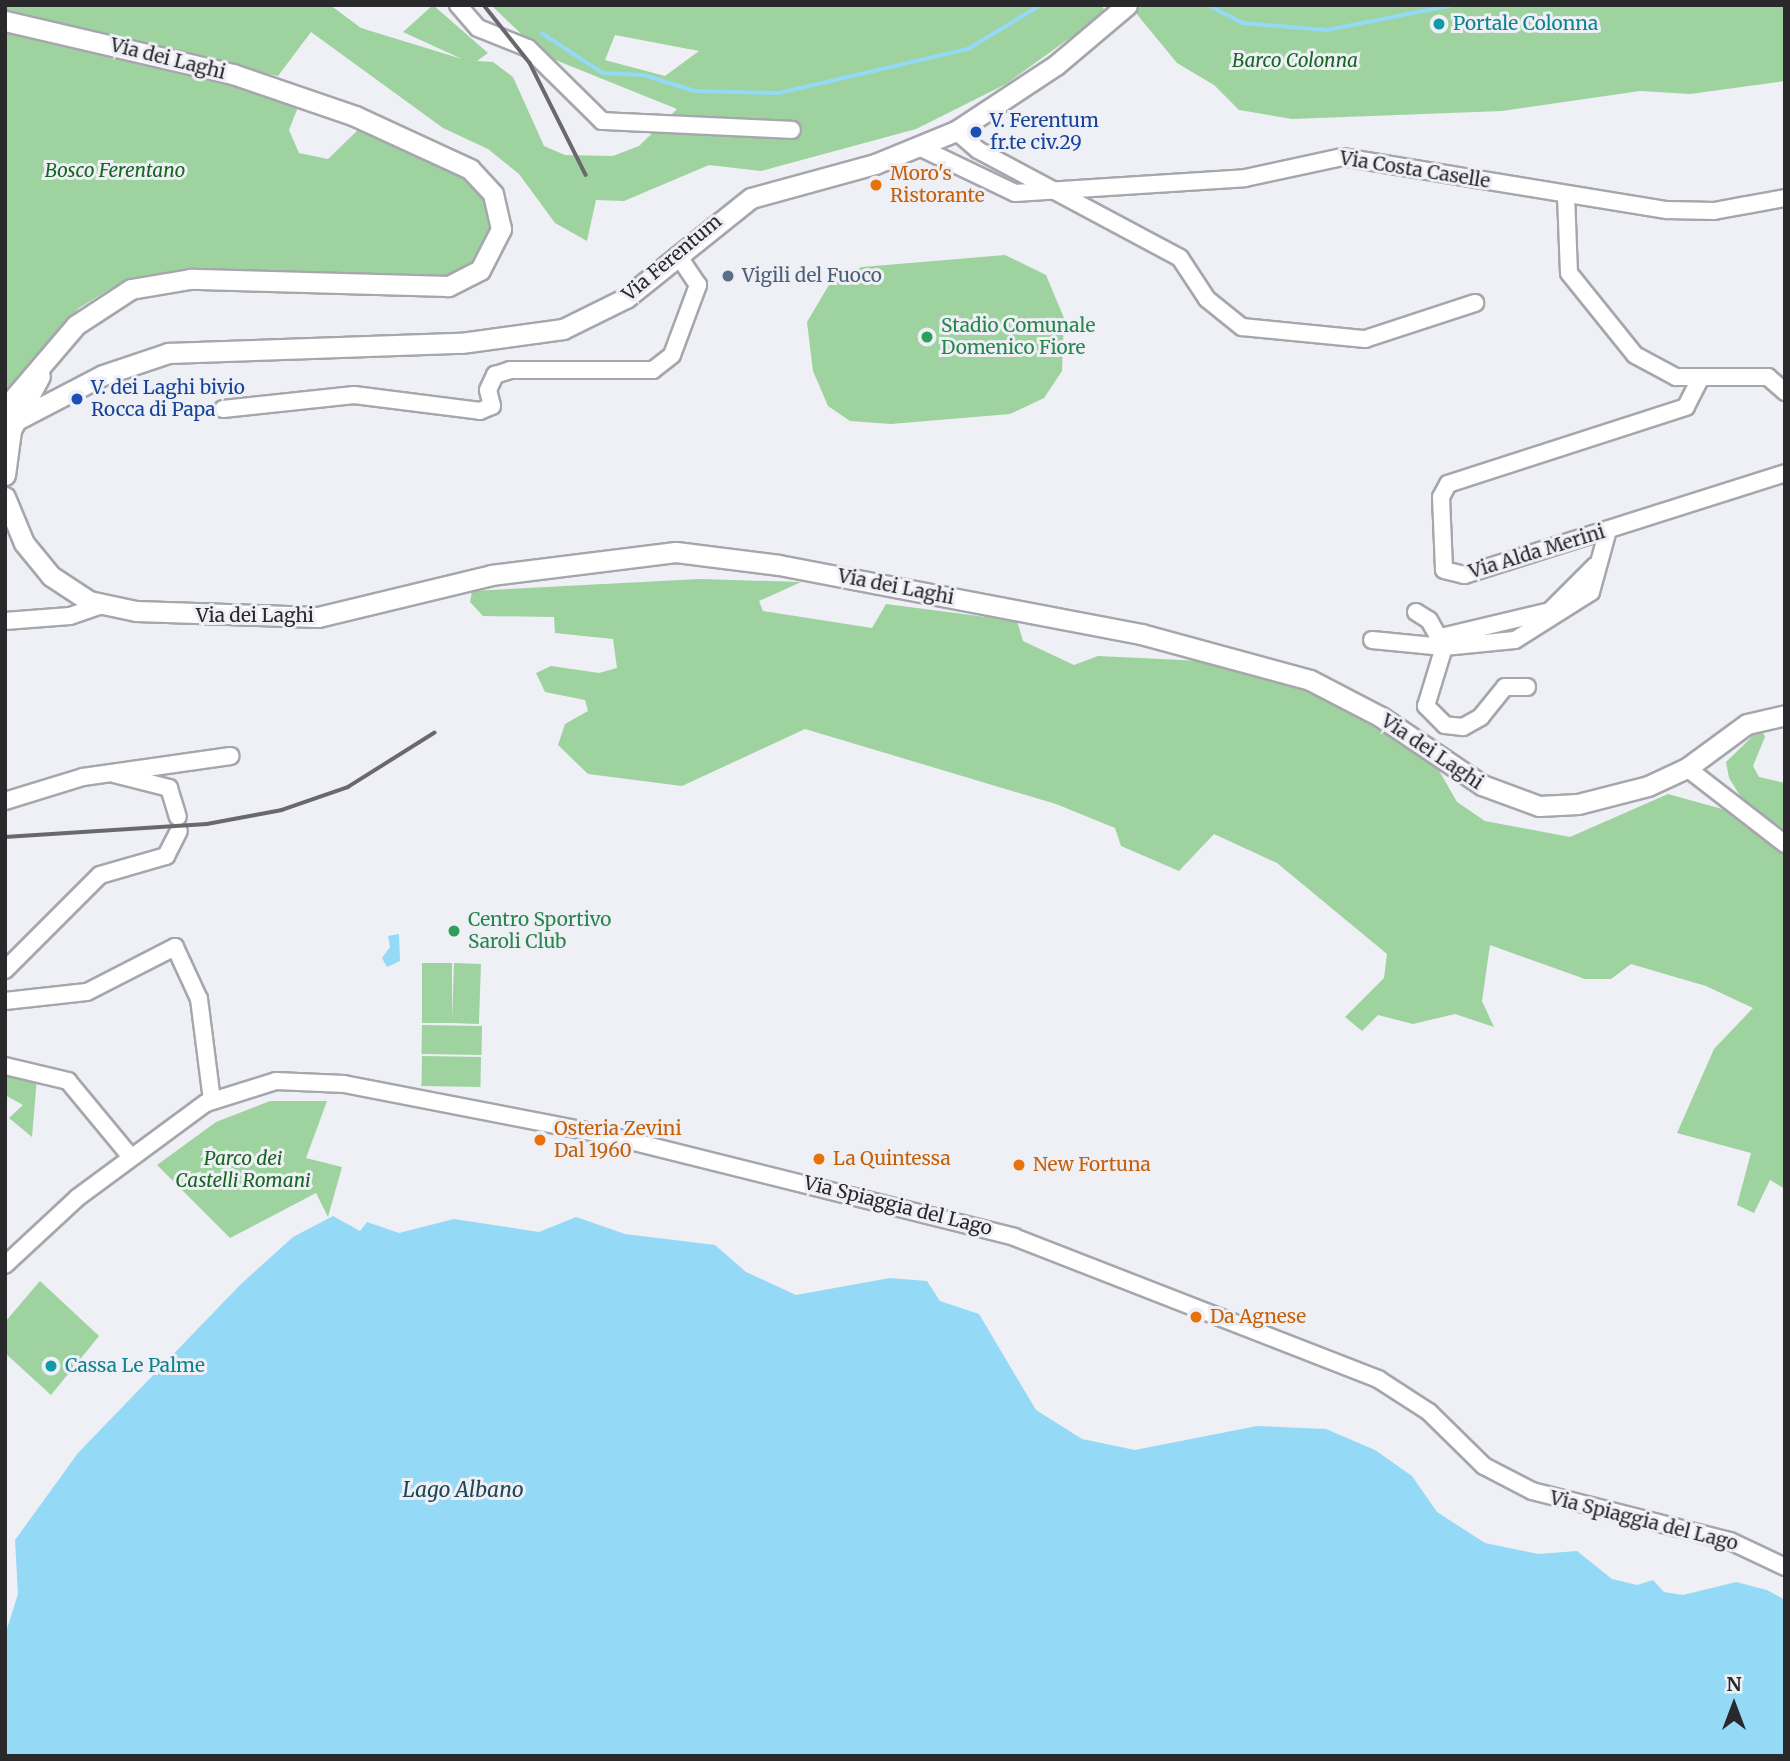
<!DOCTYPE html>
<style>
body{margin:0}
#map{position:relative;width:1790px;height:1761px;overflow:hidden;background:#efeff6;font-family:Merriweather,serif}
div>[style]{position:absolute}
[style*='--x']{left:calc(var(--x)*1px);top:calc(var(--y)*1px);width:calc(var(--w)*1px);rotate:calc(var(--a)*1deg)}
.green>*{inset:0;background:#9ed29f;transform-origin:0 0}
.water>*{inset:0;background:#94daf6}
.stream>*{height:3.5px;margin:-1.75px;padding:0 1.75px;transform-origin:1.75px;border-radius:1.75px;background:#94daf6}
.roads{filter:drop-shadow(2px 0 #a6a7ad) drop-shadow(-2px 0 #a6a7ad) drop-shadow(0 2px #a6a7ad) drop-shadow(0 -2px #a6a7ad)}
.minor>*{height:16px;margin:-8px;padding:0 8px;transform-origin:8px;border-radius:8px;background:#fff}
.major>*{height:19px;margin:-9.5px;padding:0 9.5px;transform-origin:9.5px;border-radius:9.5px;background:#fff}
.rail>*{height:3.5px;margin:-1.75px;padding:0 1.75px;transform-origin:1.75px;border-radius:1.75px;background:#69696d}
.dots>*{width:19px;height:19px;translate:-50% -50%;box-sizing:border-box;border:4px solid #efeff6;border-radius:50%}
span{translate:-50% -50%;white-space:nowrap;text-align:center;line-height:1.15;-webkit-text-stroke:6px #efeff6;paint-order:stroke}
.culture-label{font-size:19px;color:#0d838f}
.left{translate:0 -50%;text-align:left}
.street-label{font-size:19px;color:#29292c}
.park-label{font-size:19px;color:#146720;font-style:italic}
.transit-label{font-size:19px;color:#164399}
.food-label{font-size:19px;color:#c56008}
.service-label{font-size:19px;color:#4e5e75}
.leisure-label{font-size:19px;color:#27864d}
.water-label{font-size:21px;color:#1e4656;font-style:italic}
.frame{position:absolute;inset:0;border:7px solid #29292c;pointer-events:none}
.north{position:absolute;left:1699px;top:1670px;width:70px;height:70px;-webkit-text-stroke:5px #efeff6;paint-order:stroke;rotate:0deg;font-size:19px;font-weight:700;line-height:28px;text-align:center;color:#29292c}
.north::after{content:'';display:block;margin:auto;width:24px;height:32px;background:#29292c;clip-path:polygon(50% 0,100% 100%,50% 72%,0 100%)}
</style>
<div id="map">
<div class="green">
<div style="clip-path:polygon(evenodd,5px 5px,330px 5px,361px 28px,462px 59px,403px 32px,433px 5px,488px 53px,477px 61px,493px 62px,513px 77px,544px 146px,565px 155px,613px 156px,639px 146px,677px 109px,543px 55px,491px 5px,1101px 5px,1106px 12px,1006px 84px,916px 129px,761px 171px,709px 165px,624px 201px,596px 200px,587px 241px,555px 223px,519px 174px,488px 149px,443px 128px,311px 32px,278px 76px,5px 15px,5px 5px,615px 35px,699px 51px,665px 76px,605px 60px,615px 35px)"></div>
<div style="clip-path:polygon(1142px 5px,1785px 5px,1785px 81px,1690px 94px,1640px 91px,1502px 111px,1292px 119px,1239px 110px,1214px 85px,1177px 63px,1135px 12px)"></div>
<div style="clip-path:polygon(5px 33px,300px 102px,289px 130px,299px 153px,328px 159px,361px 127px,448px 160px,489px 195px,495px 242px,459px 280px,200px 273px,159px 274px,115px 286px,79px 308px,5px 392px)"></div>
<div style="clip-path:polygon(1005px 255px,1046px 275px,1064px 318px,1062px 371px,1044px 398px,1010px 414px,891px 424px,850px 421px,828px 406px,813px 371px,807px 322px,833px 278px,862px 267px)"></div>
<div style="clip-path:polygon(700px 579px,801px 582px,759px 601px,763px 611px,872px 628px,886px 604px,1017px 621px,1023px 641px,1074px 665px,1098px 656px,1203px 661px,1313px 688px,1433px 760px,1457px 802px,1485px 821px,1570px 837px,1668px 794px,1733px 812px,1785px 847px,1785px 1189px,1770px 1180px,1754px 1213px,1737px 1205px,1751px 1153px,1677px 1133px,1714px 1049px,1753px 1008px,1706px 986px,1631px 964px,1611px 979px,1585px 979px,1490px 945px,1482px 1001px,1494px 1027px,1455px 1014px,1413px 1024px,1378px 1015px,1362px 1031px,1345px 1017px,1384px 978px,1387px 954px,1277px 863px,1214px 834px,1179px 871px,1121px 846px,1115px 828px,1056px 804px,805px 729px,682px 786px,588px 774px,558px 745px,565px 724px,588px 711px,585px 700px,545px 692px,536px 673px,551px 666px,599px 673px,617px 668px,613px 639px,555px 633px,554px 617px,483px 616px,470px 602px,472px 591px)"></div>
<div style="clip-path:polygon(1761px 728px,1765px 737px,1753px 766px,1759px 777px,1785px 783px,1785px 830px,1746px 805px,1729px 778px,1726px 762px)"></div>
<div style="left:422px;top:963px;width:30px;height:60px"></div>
<div style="left:454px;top:963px;width:27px;height:60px;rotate:2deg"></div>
<div style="left:422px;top:1025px;width:60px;height:29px;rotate:1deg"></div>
<div style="left:422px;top:1056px;width:59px;height:30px;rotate:1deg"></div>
<div style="clip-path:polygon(5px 1072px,37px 1077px,32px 1137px,9px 1118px,23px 1105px,5px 1095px)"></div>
<div style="clip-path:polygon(270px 1101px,327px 1101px,306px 1158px,342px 1167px,328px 1217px,316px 1193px,230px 1238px,157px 1165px,216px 1122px)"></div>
<div style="clip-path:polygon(40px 1281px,99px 1336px,51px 1395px,5px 1353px,5px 1322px)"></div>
</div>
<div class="water">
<div style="clip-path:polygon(399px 934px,400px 961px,387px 967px,382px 958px,390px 947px,388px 936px)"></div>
<div style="clip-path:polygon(333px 1216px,360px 1231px,367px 1222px,399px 1233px,454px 1219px,539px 1232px,576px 1217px,625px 1234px,715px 1245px,746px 1272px,796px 1295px,890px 1278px,927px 1281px,940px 1301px,979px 1314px,1036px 1410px,1082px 1439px,1135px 1450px,1257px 1426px,1326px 1429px,1375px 1450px,1412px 1476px,1437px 1512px,1485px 1543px,1538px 1554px,1577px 1551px,1612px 1579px,1637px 1585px,1653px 1580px,1664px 1592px,1683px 1595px,1736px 1582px,1767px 1590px,1785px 1600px,1785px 1756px,5px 1756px,5px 1635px,18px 1594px,15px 1540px,78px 1453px,241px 1284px,293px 1237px)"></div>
</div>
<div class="stream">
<div style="--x:1208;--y:5;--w:39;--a:27"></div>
<div style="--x:1243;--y:23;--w:84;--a:4.8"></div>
<div style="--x:1327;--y:30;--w:130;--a:-11.1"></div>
<div style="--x:542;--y:33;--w:73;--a:33.3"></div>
<div style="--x:603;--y:73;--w:41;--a:2.8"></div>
<div style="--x:644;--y:75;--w:53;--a:17.4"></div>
<div style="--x:695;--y:91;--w:84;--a:1.4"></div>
<div style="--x:779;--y:93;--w:194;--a:-13.1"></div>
<div style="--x:968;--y:49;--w:85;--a:-31.1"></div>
</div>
<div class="roads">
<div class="minor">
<div style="--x:458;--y:5;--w:30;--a:49"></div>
<div style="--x:478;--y:28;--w:54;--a:21.8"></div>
<div style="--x:528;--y:48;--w:104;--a:44.6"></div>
<div style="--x:602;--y:121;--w:190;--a:2.7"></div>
<div style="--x:956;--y:131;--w:29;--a:41"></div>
<div style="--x:978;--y:150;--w:229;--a:28.1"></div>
<div style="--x:1180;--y:258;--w:49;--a:56.6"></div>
<div style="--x:1207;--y:299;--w:45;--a:38.7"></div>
<div style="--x:1242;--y:327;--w:124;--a:5.6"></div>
<div style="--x:1365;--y:339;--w:116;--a:-18.1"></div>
<div style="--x:919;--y:147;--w:106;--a:25.6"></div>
<div style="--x:1015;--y:193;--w:230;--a:-3.7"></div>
<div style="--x:1245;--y:178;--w:99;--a:-12.2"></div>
<div style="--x:1342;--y:157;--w:329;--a:9.3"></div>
<div style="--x:1667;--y:210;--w:47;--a:1.2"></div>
<div style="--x:1714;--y:211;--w:72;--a:-10.4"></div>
<div style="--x:1566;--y:195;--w:78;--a:87.8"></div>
<div style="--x:1569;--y:273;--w:105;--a:51.2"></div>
<div style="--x:1635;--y:355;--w:47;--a:28.2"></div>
<div style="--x:1676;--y:377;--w:92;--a:0"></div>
<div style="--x:1768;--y:377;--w:23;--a:41"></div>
<div style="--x:1700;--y:379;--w:31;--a:117"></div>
<div style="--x:1686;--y:407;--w:250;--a:162.1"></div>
<div style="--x:1448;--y:484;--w:15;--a:118"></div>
<div style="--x:1441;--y:497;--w:73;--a:87.6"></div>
<div style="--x:1444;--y:570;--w:21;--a:14"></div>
<div style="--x:1464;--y:575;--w:337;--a:-17.6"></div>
<div style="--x:223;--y:409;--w:132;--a:-6.1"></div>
<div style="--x:354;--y:395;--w:127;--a:7.2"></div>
<div style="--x:480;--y:411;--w:13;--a:-23"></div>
<div style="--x:492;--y:406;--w:16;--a:-104"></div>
<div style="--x:488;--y:390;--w:17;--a:-65"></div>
<div style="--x:495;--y:375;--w:16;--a:-18"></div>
<div style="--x:510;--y:370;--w:143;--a:0"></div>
<div style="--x:653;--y:370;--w:24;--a:-38"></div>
<div style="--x:672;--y:355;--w:75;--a:-69.6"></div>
<div style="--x:698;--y:285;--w:36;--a:-124"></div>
<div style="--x:1416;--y:612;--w:15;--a:32"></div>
<div style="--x:1429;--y:620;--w:31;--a:61"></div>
<div style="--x:5;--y:621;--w:65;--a:-4.4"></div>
<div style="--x:70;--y:616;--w:34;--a:-19"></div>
<div style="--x:1445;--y:636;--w:108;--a:-13.4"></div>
<div style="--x:1550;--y:611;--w:64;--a:-45"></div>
<div style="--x:1372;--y:640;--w:72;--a:5.6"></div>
<div style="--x:1527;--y:687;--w:22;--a:180"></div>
<div style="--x:1505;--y:687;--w:38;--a:129"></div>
<div style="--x:1481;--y:717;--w:21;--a:151"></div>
<div style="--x:1463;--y:727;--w:18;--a:-174"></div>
<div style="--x:1445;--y:725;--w:27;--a:-135"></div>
<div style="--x:1426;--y:706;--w:62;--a:-73"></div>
<div style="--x:1444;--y:647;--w:71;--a:-5.6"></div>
<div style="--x:1515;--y:640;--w:90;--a:-32.3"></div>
<div style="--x:1591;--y:592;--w:64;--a:-74.7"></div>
<div style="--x:1687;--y:768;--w:124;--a:37.8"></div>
<div style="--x:114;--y:774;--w:57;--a:14.3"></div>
<div style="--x:169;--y:788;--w:30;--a:73"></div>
<div style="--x:5;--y:801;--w:82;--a:-17.1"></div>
<div style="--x:83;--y:777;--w:149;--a:-8.1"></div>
<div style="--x:5;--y:970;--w:134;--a:-45"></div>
<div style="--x:100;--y:875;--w:69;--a:-16.1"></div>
<div style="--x:166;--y:856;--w:28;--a:-63"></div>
<div style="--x:5;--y:1001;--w:82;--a:-6.3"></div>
<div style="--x:87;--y:992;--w:99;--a:-27.1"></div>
<div style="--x:175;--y:947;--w:57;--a:65.2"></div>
<div style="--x:199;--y:999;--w:102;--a:82.7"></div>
<div style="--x:5;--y:1066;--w:65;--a:13.4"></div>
<div style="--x:68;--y:1081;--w:97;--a:50.4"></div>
<div style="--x:5;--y:1265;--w:98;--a:-42.9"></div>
<div style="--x:77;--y:1198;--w:160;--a:-36.4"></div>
<div style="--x:206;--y:1103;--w:73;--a:-17.4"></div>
<div style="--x:276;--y:1081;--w:68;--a:2.5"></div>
<div style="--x:344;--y:1084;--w:267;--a:11"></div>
<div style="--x:606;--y:1135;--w:421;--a:14"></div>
<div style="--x:1014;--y:1237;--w:391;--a:21.3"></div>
<div style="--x:1378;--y:1379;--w:61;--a:32.9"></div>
<div style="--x:1429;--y:1412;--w:77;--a:44.5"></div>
<div style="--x:1484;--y:1466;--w:54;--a:27.5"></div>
<div style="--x:1532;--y:1491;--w:204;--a:14.2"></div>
<div style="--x:1730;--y:1541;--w:61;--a:25.3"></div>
</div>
<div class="major">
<div style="--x:5;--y:21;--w:234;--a:13.1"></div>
<div style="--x:233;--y:74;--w:129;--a:19"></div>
<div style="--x:355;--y:116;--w:127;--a:24.7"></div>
<div style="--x:470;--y:169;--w:34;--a:47"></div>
<div style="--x:493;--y:194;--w:36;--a:77"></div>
<div style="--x:501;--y:229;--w:46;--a:117.1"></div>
<div style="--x:480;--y:270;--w:36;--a:153"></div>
<div style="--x:448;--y:286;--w:258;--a:-178.4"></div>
<div style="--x:190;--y:279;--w:60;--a:170.4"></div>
<div style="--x:131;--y:289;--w:66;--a:146.8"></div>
<div style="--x:76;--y:325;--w:109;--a:130.5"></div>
<div style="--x:5;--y:426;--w:110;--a:-27.5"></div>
<div style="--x:103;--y:375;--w:69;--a:-18.7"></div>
<div style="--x:168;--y:353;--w:293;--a:-2"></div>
<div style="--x:461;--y:343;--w:103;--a:-7.8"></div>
<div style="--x:563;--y:329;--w:70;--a:-26.2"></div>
<div style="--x:626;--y:298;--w:160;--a:-38.7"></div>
<div style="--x:751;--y:198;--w:129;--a:-15.3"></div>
<div style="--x:875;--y:164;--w:87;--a:-22.2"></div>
<div style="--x:956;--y:131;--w:120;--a:-33.4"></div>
<div style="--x:1056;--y:65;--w:93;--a:-40.2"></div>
<div style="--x:5;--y:475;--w:45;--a:-82.4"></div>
<div style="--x:11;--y:430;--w:61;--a:-61.8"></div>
<div style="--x:5;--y:497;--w:50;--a:67.6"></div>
<div style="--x:24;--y:543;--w:43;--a:50.7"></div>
<div style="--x:51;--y:576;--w:45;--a:33.3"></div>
<div style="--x:89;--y:601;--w:48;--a:12"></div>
<div style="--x:136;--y:611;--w:182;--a:1.9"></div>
<div style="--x:318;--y:617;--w:178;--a:-13.6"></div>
<div style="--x:491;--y:575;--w:186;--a:-7.1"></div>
<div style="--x:676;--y:552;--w:104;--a:7.2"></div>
<div style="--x:779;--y:565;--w:369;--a:10.8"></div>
<div style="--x:1141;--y:634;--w:175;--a:15.2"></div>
<div style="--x:1310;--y:680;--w:80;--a:27.5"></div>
<div style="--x:1381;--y:717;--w:122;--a:34"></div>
<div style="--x:1482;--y:785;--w:61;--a:20.2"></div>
<div style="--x:1539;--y:806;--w:39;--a:-3"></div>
<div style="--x:1578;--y:804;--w:72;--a:-14.4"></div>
<div style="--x:1648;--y:786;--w:43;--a:-24.8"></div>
<div style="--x:1687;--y:768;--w:74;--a:-36.3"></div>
<div style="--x:1747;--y:724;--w:39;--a:-13"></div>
</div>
</div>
<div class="rail">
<div style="--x:484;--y:5;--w:74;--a:51.6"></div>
<div style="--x:530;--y:63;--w:125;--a:63.4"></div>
<div style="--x:5;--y:837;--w:202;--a:-3.7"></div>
<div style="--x:207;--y:824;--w:76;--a:-10.6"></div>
<div style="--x:282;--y:810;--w:70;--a:-19.2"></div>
<div style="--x:348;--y:787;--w:102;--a:-32.1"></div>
</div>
<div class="dots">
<div style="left:1439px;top:24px;background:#0f9aa8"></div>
<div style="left:976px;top:132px;background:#1a4fb4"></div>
<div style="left:876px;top:185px;background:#e8710a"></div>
<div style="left:728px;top:276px;background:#5c6f8a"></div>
<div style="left:927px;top:337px;background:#2e9e5b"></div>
<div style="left:77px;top:399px;background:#1a4fb4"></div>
<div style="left:454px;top:931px;background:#2e9e5b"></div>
<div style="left:540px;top:1140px;background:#e8710a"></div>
<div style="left:819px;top:1159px;background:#e8710a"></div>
<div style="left:1019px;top:1165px;background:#e8710a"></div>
<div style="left:1196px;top:1317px;background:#e8710a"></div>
<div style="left:51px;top:1366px;background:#0f9aa8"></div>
</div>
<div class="culture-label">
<span class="left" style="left:1453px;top:24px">Portale Colonna</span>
<span class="left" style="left:65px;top:1366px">Cassa Le Palme</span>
</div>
<div class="street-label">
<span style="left:168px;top:59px;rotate:14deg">Via dei Laghi</span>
<span style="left:1415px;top:170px;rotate:9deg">Via Costa Caselle</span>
<span style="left:672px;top:258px;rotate:-40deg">Via Ferentum</span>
<span style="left:1537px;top:552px;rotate:-17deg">Via Alda Merini</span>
<span style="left:896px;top:587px;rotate:11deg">Via dei Laghi</span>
<span style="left:255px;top:616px">Via dei Laghi</span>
<span style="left:1432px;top:752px;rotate:34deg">Via dei Laghi</span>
<span style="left:898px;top:1206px;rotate:14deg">Via Spiaggia del Lago</span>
<span style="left:1644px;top:1521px;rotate:14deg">Via Spiaggia del Lago</span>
</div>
<div class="park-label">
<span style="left:1295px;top:61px">Barco Colonna</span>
<span style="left:115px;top:171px">Bosco Ferentano</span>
<span style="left:243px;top:1170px">Parco dei<br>Castelli Romani</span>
</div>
<div class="transit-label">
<span class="left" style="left:990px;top:132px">V. Ferentum<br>fr.te civ.29</span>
<span class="left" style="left:91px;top:399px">V. dei Laghi bivio<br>Rocca di Papa</span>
</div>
<div class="food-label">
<span class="left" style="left:890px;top:185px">Moro's<br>Ristorante</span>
<span class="left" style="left:554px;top:1140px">Osteria Zevini<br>Dal 1960</span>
<span class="left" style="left:833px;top:1159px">La Quintessa</span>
<span class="left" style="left:1033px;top:1165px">New Fortuna</span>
<span class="left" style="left:1210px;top:1317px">Da Agnese</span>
</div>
<div class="service-label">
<span class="left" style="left:742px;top:276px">Vigili del Fuoco</span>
</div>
<div class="leisure-label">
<span class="left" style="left:941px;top:337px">Stadio Comunale<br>Domenico Fiore</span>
<span class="left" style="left:468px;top:931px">Centro Sportivo<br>Saroli Club</span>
</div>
<div class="water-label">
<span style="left:463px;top:1490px">Lago Albano</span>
</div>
<div class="frame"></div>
<div class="north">N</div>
</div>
